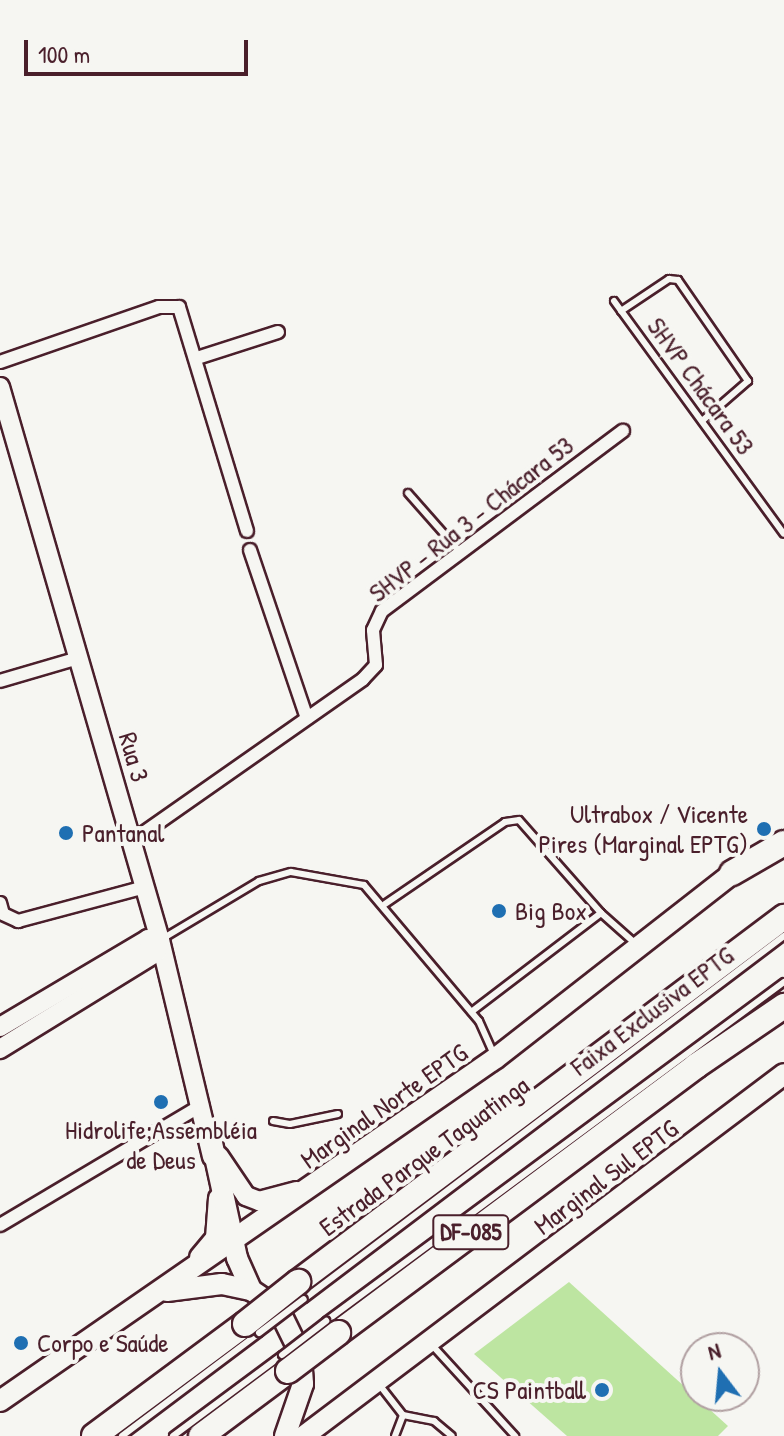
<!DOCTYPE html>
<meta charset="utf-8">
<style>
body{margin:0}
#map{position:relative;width:784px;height:1436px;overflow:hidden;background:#f6f6f2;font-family:"Patrick Hand",sans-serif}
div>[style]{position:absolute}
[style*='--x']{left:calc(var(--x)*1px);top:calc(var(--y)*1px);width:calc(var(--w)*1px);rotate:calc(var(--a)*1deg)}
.green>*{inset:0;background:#bde5a1}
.roads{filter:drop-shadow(2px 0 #4a1f2b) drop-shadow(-2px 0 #4a1f2b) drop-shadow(0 2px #4a1f2b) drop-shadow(0 -2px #4a1f2b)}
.lane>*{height:6px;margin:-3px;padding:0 3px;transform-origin:3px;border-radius:3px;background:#f6f6f2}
.street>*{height:12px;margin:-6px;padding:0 6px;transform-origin:6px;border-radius:6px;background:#f6f6f2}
.secondary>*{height:18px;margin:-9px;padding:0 9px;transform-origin:9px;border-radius:9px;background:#f6f6f2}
.primary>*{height:20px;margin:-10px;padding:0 10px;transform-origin:10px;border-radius:10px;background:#f6f6f2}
.highway>*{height:24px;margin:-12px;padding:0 12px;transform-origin:12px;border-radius:12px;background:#f6f6f2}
.bridges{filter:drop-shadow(2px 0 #4a1f2b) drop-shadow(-2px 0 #4a1f2b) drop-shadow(0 2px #4a1f2b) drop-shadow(0 -2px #4a1f2b)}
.lane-bridge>*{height:6px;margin:-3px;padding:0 3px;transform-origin:3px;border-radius:3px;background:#f6f6f2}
.highway-bridge>*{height:24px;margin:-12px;padding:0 12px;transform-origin:12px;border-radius:12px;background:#f6f6f2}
.dots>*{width:22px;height:22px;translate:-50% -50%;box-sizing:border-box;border:4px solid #f6f6f2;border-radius:50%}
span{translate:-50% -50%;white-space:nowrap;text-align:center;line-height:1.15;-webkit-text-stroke:8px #f6f6f2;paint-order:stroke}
.shield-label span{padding:2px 6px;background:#f6f6f2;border:2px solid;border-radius:6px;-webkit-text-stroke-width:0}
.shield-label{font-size:24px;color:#4a1f2b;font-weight:700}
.street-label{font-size:26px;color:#4a1f2b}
.poi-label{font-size:26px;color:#4a1f2b}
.right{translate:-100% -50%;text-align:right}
.left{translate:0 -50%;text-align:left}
.north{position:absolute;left:680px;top:1332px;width:80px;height:80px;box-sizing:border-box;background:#f6f6f2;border:2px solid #b1a0a2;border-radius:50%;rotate:344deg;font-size:22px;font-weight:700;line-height:32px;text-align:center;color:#4a1f2b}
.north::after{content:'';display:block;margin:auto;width:28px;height:36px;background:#1f6fb2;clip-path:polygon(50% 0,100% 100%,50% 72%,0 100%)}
.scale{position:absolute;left:24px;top:40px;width:224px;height:36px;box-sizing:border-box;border:4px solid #4a1f2b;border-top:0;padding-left:10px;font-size:24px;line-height:28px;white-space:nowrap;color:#4a1f2b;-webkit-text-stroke:6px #f6f6f2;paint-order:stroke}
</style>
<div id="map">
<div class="green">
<div style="clip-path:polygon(569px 1282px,728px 1426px,718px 1436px,567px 1436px,474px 1354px)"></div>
</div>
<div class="roads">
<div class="lane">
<div style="--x:614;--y:301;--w:288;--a:53.9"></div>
<div style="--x:621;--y:311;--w:58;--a:-33.7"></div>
<div style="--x:669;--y:279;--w:9;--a:6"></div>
<div style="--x:678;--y:280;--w:123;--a:55.3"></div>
<div style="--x:748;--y:381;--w:61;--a:139"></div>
<div style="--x:408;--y:493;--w:79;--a:48.6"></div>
<div style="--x:385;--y:904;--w:145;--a:-34.3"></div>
<div style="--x:505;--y:822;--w:14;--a:-8"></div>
<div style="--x:519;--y:820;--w:124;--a:48.6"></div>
<div style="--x:601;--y:913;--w:163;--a:142.7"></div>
<div style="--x:601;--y:913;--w:47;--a:41.5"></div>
<div style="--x:162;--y:939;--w:113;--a:-30.9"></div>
<div style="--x:259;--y:881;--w:33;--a:-16"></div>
<div style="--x:291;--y:872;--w:74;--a:10.1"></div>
<div style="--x:364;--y:885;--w:178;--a:49.8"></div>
<div style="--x:479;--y:1021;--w:37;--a:66"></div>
<div style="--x:273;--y:1121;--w:17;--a:10"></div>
<div style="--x:290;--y:1124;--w:49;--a:-11.8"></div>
<div style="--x:304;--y:1299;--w:602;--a:-37.1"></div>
<div style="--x:326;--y:1321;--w:570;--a:-36.51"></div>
<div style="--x:431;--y:1344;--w:125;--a:47.6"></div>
<div style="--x:378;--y:1383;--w:41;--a:52"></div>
<div style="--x:403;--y:1415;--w:32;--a:11"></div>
<div style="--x:434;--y:1421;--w:23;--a:40"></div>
<div style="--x:122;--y:1436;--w:171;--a:-36.9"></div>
<div style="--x:173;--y:1436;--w:136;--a:-36.6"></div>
<div style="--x:395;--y:1436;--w:22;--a:-69"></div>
</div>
<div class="street">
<div style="--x:197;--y:358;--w:85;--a:-17.8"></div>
<div style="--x:0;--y:362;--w:168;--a:-19.1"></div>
<div style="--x:159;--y:307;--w:20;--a:0"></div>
<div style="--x:179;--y:307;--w:234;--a:73.1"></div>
<div style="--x:250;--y:550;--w:177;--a:71.3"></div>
<div style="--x:0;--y:681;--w:81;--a:-16.4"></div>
<div style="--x:132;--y:841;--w:282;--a:-35"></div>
<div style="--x:363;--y:679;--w:19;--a:-47"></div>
<div style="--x:376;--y:665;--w:35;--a:-95"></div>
<div style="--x:373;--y:630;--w:21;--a:-65"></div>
<div style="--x:382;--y:611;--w:301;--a:-36.8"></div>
<div style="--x:0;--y:903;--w:11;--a:75"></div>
<div style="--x:3;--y:914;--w:17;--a:25"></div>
<div style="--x:18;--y:921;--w:131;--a:-15"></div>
<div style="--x:0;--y:1225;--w:235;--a:-30.7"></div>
</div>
<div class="secondary">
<div style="--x:0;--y:387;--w:576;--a:73.86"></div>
<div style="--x:160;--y:940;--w:223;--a:76.5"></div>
<div style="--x:0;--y:1027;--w:172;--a:-30.7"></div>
<div style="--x:148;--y:939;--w:12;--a:5"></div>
<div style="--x:160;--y:940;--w:12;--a:104"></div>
<div style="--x:157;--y:952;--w:185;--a:148.3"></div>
<div style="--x:219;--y:1156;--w:48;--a:56"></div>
<div style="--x:246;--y:1196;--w:14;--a:21"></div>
<div style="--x:259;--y:1201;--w:39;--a:-15"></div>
<div style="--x:199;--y:1257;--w:25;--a:-50"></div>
<div style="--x:215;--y:1238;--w:40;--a:-85.7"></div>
</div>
<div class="primary">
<div style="--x:212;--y:1143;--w:118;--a:77.7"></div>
<div style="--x:237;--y:1258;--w:35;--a:66"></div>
<div style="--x:167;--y:1291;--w:55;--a:-7.3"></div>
<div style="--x:222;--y:1284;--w:30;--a:12"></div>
<div style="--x:251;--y:1290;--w:32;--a:34"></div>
<div style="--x:278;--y:1308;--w:52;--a:63.9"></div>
<div style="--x:301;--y:1355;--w:29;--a:86"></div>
<div style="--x:303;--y:1384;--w:55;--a:109.1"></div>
<div style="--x:0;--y:1401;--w:603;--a:-34.67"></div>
<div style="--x:496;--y:1058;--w:312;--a:-38"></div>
<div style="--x:304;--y:1436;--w:601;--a:-37.02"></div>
</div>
<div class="highway">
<div style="--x:732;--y:873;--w:60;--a:-30"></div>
<div style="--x:298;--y:1282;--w:608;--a:-36.91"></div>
<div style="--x:338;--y:1333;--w:447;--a:-36.7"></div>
<div style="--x:696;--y:1066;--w:107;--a:-34.3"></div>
<div style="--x:94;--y:1436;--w:188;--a:-36.6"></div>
<div style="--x:201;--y:1436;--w:109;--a:-36.8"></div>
</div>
</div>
<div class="bridges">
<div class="lane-bridge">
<div style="--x:259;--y:1333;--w:56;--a:-37.1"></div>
<div style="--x:282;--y:1355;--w:56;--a:-37.7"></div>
</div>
<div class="highway-bridge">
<div style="--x:245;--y:1324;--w:68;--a:-38.4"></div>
<div style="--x:288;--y:1371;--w:63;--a:-37.2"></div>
</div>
</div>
<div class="dots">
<div style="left:764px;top:829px;background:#1f6fb2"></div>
<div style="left:66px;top:833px;background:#1f6fb2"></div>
<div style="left:499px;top:911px;background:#1f6fb2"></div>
<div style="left:161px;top:1102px;background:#1f6fb2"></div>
<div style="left:21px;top:1343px;background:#1f6fb2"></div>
<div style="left:602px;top:1390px;background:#1f6fb2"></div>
</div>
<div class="shield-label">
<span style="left:471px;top:1232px">DF-085</span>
</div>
<div class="street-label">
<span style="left:701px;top:386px;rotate:54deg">SHVP Chácara 53</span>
<span style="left:471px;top:519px;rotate:-38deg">SHVP - Rua 3 - Chácara 53</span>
<span style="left:134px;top:757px;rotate:74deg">Rua 3</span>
<span style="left:652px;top:1011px;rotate:-37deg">Faixa Exclusiva EPTG</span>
<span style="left:384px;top:1106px;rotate:-35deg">Marginal Norte EPTG</span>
<span style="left:424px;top:1156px;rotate:-36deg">Estrada Parque Taguatinga</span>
<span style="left:606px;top:1177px;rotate:-37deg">Marginal Sul EPTG</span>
</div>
<div class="poi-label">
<span class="right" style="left:748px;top:829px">Ultrabox / Vicente<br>Pires (Marginal EPTG)</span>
<span class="left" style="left:82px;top:833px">Pantanal</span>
<span class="left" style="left:515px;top:911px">Big Box</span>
<span style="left:161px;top:1145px">Hidrolife;Assembléia<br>de Deus</span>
<span class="left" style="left:37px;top:1343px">Corpo e Saúde</span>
<span class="right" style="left:586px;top:1390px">CS Paintball</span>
</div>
<div class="north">N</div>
<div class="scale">100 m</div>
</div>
